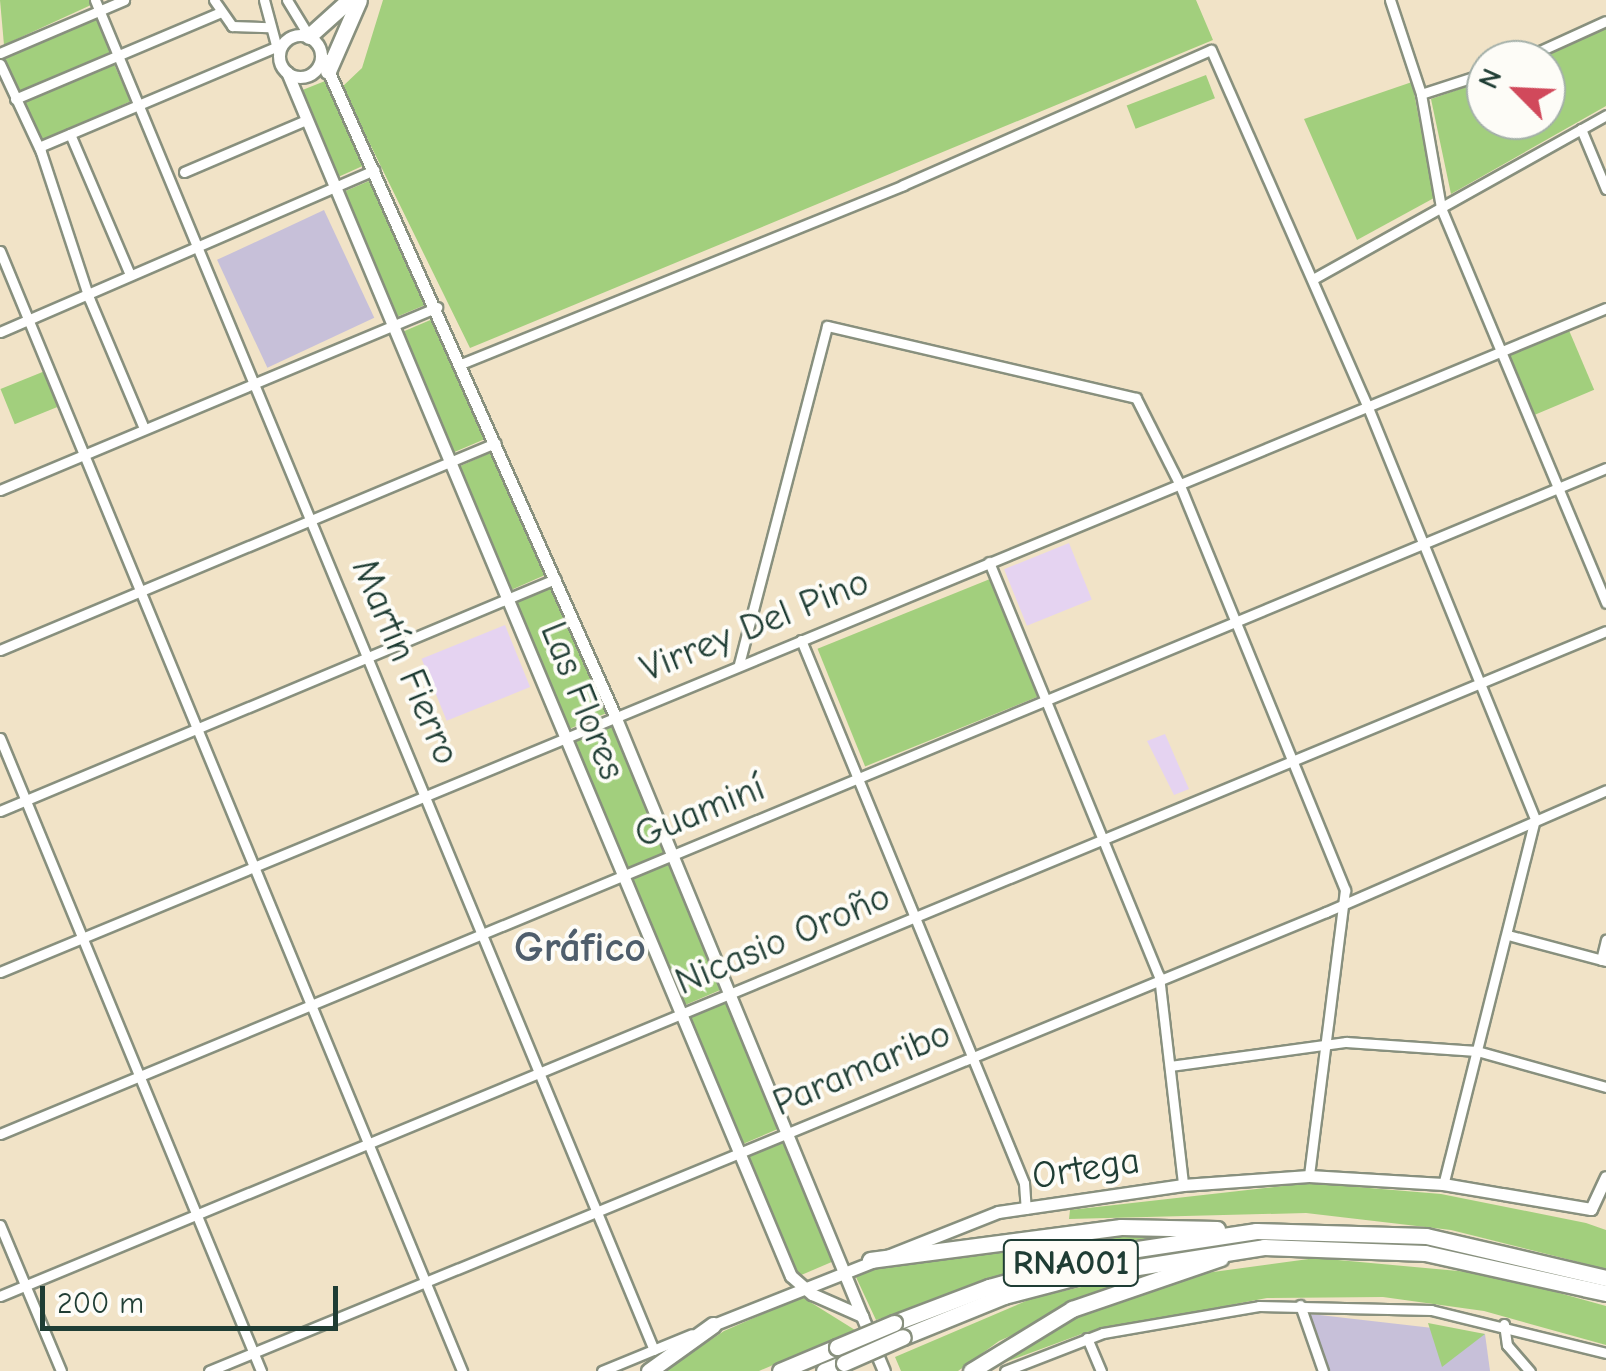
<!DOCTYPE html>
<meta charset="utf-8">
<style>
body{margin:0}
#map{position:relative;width:1606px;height:1371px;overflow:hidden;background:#f1e3c7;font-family:"Comic Neue",sans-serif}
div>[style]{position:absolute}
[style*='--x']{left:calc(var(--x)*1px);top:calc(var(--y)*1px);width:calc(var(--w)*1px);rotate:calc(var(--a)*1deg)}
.built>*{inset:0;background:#e5d3f1;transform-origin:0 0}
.industrial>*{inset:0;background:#c7c0d9;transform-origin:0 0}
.green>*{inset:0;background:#a2cf7d;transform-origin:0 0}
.roads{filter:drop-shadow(2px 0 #88907e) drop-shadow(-2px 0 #88907e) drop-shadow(0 2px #88907e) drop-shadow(0 -2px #88907e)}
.minor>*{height:9px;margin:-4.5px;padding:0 4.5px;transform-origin:4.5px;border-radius:4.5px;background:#fff}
.tertiary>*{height:11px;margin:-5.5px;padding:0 5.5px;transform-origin:5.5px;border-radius:5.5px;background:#fff}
.tertiary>.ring{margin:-5.5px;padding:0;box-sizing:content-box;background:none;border:11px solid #fff;border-radius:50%}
.motorway>*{height:15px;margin:-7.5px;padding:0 7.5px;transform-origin:7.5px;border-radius:7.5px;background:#fff}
.bridges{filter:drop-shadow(2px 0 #88907e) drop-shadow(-2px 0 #88907e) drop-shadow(0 2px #88907e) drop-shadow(0 -2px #88907e)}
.motorway-bridge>*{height:15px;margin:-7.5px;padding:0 7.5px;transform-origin:7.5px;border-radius:7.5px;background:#fff}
span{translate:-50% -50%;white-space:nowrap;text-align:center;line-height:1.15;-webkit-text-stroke:8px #fdfcf7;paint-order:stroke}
.shield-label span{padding:2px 8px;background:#fdfcf7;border:2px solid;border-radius:8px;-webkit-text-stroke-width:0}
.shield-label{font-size:35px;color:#1f3d34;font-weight:700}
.street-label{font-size:38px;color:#1f3d34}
.quarter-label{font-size:42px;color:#4f5e6c;font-weight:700}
.north{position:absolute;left:1466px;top:40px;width:100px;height:100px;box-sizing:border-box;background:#fdfcf7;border:2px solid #a4b0a9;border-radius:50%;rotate:294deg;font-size:28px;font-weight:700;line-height:40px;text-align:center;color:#1f3d34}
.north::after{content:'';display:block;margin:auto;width:35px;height:45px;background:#d1495b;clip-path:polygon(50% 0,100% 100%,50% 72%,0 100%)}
.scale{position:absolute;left:40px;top:1286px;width:298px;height:45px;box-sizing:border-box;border:5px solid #1f3d34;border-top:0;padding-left:12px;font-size:30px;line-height:35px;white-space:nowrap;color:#1f3d34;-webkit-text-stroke:8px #fdfcf7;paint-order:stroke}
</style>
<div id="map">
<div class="built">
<div style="left:1069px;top:543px;width:61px;height:70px;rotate:68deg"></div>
<div style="left:505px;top:625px;width:67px;height:90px;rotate:68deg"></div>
<div style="clip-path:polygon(1165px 734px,1189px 789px,1174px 795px,1147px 741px)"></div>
</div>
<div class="industrial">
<div style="left:324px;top:210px;width:119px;height:118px;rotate:65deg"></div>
<div style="clip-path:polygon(1302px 1313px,1485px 1334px,1490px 1371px,1324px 1371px)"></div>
</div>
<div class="green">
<div style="clip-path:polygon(0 0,89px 0,91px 5px,4px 45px)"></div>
<div style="clip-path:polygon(383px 0,1196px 0,1213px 40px,470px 348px,342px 87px,362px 68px)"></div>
<div style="left:96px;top:18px;width:37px;height:101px;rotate:66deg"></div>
<div style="clip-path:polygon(1606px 26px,1606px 106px,1451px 194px,1431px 99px,1486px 80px,1486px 120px,1546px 120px,1546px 60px,1538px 60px)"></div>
<div style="left:113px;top:62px;width:43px;height:98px;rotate:66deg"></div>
<div style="left:1206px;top:75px;width:25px;height:85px;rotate:69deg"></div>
<div style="clip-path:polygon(325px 81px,367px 164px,336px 178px,300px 91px)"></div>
<div style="clip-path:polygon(1412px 82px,1434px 198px,1357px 240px,1304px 119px)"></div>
<div style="left:376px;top:178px;width:136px;height:35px;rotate:67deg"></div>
<div style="left:435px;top:318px;width:131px;height:35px;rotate:67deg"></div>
<div style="left:1568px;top:328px;width:67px;height:65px;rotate:67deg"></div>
<div style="left:45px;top:371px;width:38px;height:48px;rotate:68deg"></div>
<div style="left:494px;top:451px;width:134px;height:41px;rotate:66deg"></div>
<div style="left:990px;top:579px;width:127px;height:186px;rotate:68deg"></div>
<div style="left:553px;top:587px;width:137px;height:43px;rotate:67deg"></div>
<div style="left:611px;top:724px;width:140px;height:43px;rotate:67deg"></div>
<div style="left:669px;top:863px;width:137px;height:43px;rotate:67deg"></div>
<div style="left:729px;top:1001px;width:137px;height:43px;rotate:67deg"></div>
<div style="left:784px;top:1140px;width:131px;height:40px;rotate:67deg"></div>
<div style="clip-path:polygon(1310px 1183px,1441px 1194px,1586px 1223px,1606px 1230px,1606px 1269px,1451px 1230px,1306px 1213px,1069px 1219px,1070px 1210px)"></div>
<div style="clip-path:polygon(1162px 1235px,876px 1320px,855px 1275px,885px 1260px,1084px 1236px)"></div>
<div style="clip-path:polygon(1316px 1258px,1491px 1274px,1606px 1306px,1606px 1345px,1484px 1311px,1383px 1297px,1267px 1298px,1087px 1332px,984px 1370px,1074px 1314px,1191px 1275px)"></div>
<div style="clip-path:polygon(1160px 1269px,999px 1341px,958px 1371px,901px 1371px,895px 1357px,1033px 1298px)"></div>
<div style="clip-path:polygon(802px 1297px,855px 1330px,759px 1371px,664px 1371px,724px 1331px)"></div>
<div style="clip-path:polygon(1428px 1323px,1485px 1334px,1442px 1367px)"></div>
</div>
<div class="roads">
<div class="minor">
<div style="--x:95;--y:0;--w:1461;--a:67.51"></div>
<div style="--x:214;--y:0;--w:32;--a:55"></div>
<div style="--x:232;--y:26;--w:37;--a:2"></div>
<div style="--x:264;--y:0;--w:58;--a:75"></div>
<div style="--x:287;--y:0;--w:42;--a:58.6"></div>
<div style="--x:1390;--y:0;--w:99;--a:71.7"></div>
<div style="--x:1421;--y:94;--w:116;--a:80"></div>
<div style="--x:1441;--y:208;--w:428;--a:67.3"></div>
<div style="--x:0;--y:53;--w:135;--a:-23.1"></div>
<div style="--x:1520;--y:60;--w:94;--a:-24.4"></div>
<div style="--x:0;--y:64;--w:97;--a:65"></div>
<div style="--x:41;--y:152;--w:154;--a:71.8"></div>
<div style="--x:89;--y:298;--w:141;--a:67.1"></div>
<div style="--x:1421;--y:94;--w:68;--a:-17.9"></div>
<div style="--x:15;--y:99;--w:221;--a:-22.9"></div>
<div style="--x:1581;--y:129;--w:65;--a:67.4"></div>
<div style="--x:70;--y:134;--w:150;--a:66.9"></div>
<div style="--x:39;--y:147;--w:265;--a:-22.9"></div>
<div style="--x:184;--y:172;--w:133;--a:-23.1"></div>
<div style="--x:0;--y:251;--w:1212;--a:67.58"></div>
<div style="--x:1313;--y:279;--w:336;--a:-29.2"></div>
<div style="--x:0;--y:332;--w:408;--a:-23.4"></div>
<div style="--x:461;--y:364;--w:477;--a:-22"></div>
<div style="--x:903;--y:185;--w:336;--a:-23.7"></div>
<div style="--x:1211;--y:50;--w:388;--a:66.3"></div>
<div style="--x:1367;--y:405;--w:447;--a:67.9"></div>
<div style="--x:1535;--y:819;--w:376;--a:104.1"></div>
<div style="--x:0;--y:490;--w:474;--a:-22.7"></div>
<div style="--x:989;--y:562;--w:448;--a:67.7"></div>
<div style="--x:1159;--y:976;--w:210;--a:83.4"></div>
<div style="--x:801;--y:640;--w:587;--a:67.67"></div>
<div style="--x:1024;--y:1183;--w:26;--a:86"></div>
<div style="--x:0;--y:650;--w:537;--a:-22.69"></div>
<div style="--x:739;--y:664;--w:349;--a:-75.4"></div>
<div style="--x:827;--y:326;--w:317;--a:13.1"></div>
<div style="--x:1136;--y:398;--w:95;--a:63.2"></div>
<div style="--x:1179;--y:483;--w:440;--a:67.8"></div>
<div style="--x:1345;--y:890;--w:288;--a:97.2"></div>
<div style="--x:0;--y:738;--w:685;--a:67.59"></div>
<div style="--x:0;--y:811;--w:602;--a:-22.69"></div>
<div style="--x:1508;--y:935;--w:101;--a:14.9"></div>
<div style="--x:1601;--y:960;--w:21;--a:-76"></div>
<div style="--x:0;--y:972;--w:1738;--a:-22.46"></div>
<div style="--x:1170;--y:1066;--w:178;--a:-7.8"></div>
<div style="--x:1346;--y:1042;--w:131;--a:3.9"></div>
<div style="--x:1477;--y:1051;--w:134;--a:15.6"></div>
<div style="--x:0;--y:1134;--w:1739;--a:-22.52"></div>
<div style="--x:0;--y:1225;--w:158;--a:67.3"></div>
<div style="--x:0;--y:1296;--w:1738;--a:-22.49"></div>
<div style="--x:1300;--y:1305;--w:70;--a:70.8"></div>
<div style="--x:1504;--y:1324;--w:21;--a:82"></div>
<div style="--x:1507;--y:1345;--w:35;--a:49"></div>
<div style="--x:1087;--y:1338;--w:36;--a:67"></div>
<div style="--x:209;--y:1371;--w:1208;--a:-22.34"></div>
<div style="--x:1326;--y:912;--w:305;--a:-23.5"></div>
<div style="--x:602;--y:1371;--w:97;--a:-22.3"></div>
<div style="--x:1005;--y:1371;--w:105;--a:-21.2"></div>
<div style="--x:1103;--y:1333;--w:158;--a:-9.8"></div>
<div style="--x:1259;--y:1306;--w:172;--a:1.3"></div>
<div style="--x:1431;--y:1310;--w:180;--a:13.8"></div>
</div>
<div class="tertiary">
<div class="ring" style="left:279px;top:35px;width:31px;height:31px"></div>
<div style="--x:322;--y:57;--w:721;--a:66.03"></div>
<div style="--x:615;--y:716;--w:660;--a:67.63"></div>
<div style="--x:287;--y:72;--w:1305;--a:67.29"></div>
<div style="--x:791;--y:1276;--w:28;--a:41"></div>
<div style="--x:812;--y:1294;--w:55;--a:23.7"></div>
<div style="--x:713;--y:1325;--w:307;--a:-21.6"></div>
<div style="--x:998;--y:1212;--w:187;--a:-8.3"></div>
<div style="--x:1183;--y:1185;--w:126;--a:-4.1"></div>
<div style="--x:1309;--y:1176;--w:134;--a:3.4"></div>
<div style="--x:1443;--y:1184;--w:150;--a:9.6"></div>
<div style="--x:1591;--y:1209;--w:35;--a:-65"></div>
<div style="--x:878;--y:1357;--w:15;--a:67"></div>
</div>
<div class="motorway">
<div style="--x:309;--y:36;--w:54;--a:-42"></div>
<div style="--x:328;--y:71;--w:77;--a:-66.4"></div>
<div style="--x:870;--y:1260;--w:253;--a:-7.5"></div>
<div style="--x:1121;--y:1227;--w:96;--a:1.2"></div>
<div style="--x:894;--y:1323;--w:102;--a:-20.8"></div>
<div style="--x:989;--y:1287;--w:127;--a:-15.6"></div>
<div style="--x:1111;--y:1253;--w:147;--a:-8.6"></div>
<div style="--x:1256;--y:1231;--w:170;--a:1.7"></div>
<div style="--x:1426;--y:1236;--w:185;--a:13.1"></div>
<div style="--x:903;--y:1337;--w:109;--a:-22.1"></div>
<div style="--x:1004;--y:1296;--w:80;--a:-14.6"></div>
<div style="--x:1081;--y:1276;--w:185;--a:-9"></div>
<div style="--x:1264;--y:1247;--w:161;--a:2.1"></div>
<div style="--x:1425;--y:1253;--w:185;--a:12.5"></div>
<div style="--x:649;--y:1371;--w:79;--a:-35.7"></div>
<div style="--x:780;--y:1371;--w:62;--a:-22.8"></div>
<div style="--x:824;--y:1371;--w:22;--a:-22"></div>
<div style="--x:971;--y:1371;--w:119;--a:-31.5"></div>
<div style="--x:1072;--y:1309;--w:157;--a:-18.9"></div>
</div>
</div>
<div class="bridges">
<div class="motorway-bridge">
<div style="--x:837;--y:1347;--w:62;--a:-22.8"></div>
<div style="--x:844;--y:1363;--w:64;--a:-23.8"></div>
</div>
</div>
<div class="shield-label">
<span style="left:1071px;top:1263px">RNA001</span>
</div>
<div class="street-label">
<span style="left:755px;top:626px;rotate:-22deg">Virrey Del Pino</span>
<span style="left:405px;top:662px;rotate:67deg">Martín Fierro</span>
<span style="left:582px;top:701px;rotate:68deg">Las Flores</span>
<span style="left:700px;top:812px;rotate:-22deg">Guaminí</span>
<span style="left:783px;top:940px;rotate:-23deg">Nicasio Oroño</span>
<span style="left:862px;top:1069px;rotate:-23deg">Paramaribo</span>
<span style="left:1086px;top:1169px;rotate:-9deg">Ortega</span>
</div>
<div class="quarter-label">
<span style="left:580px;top:948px">Gráfico</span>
</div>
<div class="north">N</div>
<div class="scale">200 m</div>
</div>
